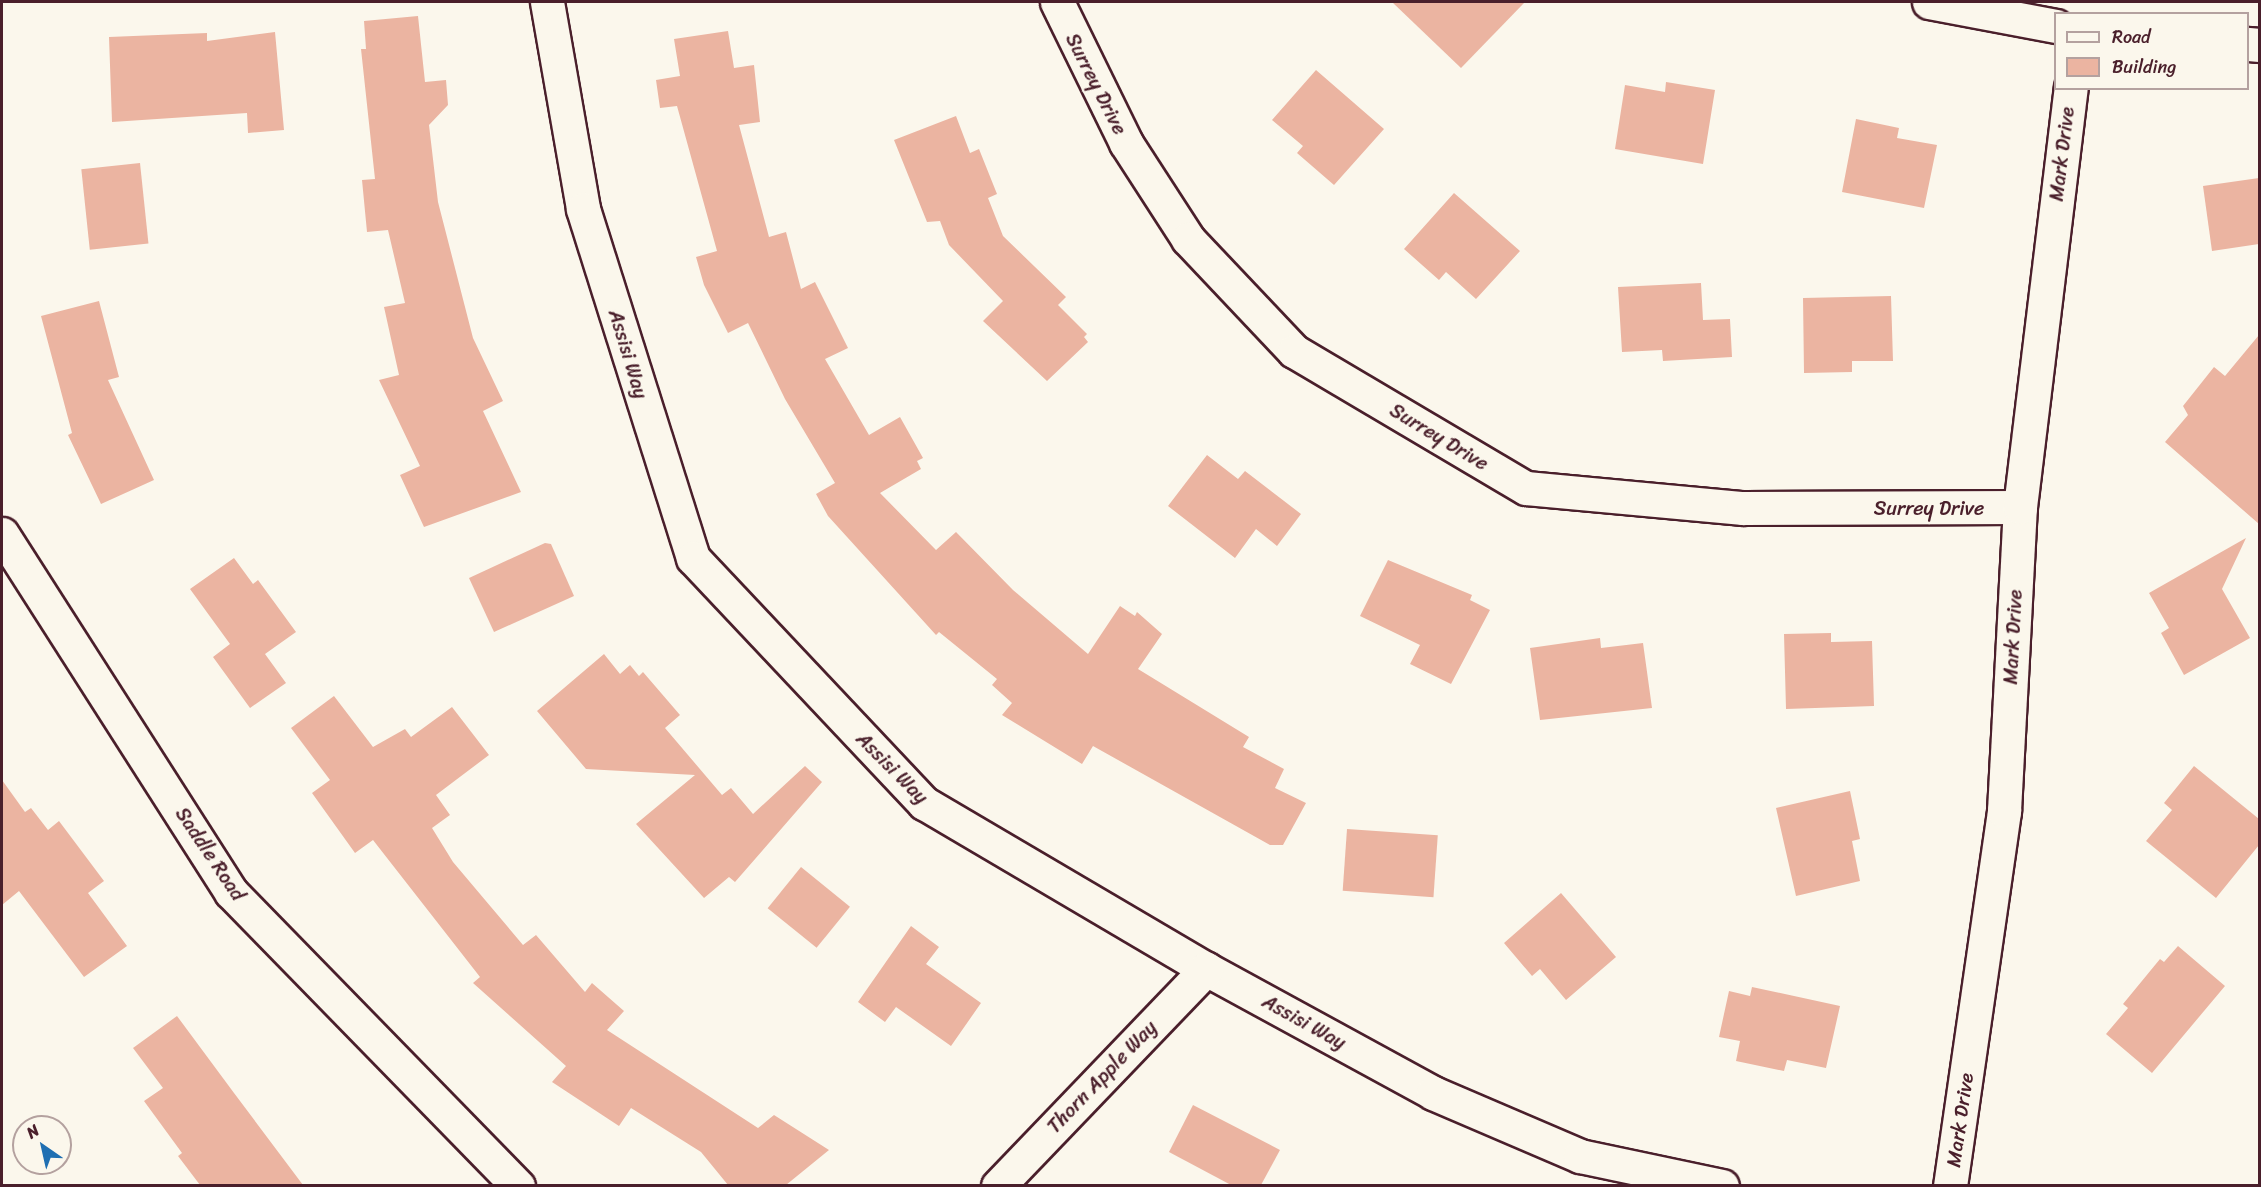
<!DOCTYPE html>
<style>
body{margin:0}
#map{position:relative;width:2261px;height:1187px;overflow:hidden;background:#fbf7ec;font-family:Sriracha,sans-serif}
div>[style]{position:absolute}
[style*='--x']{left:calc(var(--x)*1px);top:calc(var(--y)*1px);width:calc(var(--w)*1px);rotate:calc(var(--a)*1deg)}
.building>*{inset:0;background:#ebb4a1;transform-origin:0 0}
.roads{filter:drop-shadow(2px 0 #4a1f2b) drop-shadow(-2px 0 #4a1f2b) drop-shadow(0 2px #4a1f2b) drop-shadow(0 -2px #4a1f2b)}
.minor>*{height:33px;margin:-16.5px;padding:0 16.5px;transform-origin:16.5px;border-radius:16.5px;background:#fbf7ec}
span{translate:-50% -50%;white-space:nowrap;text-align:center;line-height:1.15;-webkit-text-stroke:4.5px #fbf7ec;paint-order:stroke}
.street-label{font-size:20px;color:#4a1f2b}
.frame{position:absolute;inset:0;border:3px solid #4a1f2b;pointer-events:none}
.legend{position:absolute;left:2054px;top:12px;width:195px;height:78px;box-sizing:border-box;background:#fbf7ec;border:2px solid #b4a19f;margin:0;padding:8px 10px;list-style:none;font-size:18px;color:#4a1f2b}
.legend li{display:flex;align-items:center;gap:12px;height:30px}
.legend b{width:30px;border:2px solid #b4a19f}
.north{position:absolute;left:12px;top:1115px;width:60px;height:60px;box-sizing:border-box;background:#fbf7ec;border:2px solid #b4a19f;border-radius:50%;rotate:326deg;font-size:16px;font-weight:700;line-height:24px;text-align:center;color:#4a1f2b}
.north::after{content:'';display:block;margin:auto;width:21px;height:27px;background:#1f6fb2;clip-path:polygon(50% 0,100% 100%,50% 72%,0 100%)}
</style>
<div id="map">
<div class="building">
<div style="clip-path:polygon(1392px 2px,1525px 2px,1461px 68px)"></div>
<div style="clip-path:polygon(418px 16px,425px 82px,446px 80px,448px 105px,429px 125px,438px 202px,473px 338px,503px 401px,483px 411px,521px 492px,424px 527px,400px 475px,420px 466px,379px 380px,399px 375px,384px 307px,405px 303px,388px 230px,367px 232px,362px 180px,375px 179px,361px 49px,366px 49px,364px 21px)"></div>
<div style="clip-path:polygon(728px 31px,734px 68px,754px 65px,760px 122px,739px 125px,769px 237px,786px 232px,801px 289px,815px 282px,848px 348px,825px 359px,869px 435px,900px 417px,923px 458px,917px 461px,921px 469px,880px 493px,936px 550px,956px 532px,1013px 590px,1088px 654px,1120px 606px,1135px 616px,1137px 612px,1162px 634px,1138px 669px,1249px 737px,1243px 747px,1284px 769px,1275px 788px,1306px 803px,1283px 845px,1270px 845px,1093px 746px,1082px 764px,1002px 715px,1012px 703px,992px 685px,997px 679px,939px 632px,936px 635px,828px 516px,816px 494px,835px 483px,785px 399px,748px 323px,728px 333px,704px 285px,696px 257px,717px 251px,677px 106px,660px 108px,656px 80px,680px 76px,674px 39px)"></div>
<div style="clip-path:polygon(275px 32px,284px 130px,248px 133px,247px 113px,112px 122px,109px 37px,207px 33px,207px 41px)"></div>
<div style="clip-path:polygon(1316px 70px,1384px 129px,1334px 185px,1297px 153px,1303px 146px,1272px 120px)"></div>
<div style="clip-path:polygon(1666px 82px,1715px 90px,1703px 164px,1615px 149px,1625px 85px,1665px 92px)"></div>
<div style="clip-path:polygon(956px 116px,970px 153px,979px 149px,997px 194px,988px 198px,1003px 236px,1066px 297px,1058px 305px,1087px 334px,1084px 337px,1088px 342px,1047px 381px,983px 321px,1003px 301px,949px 245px,940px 221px,927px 222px,894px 140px)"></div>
<div style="clip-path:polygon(1856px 119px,1899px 128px,1897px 138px,1937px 145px,1924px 208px,1842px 192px)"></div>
<div style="left:140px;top:163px;width:81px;height:59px;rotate:84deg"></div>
<div style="clip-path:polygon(2259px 178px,2259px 244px,2212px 251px,2203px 186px)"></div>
<div style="clip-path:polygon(1454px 193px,1520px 251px,1476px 299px,1446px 272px,1439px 280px,1404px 249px)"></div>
<div style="clip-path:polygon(1701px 283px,1703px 320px,1730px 319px,1732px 357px,1663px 361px,1662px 350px,1622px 352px,1618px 287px)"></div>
<div style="clip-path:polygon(1891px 296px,1893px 361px,1852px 361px,1852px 372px,1804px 373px,1803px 298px)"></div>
<div style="clip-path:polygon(99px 301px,119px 377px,108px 380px,154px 480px,101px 504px,68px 435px,72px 433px,41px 316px)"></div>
<div style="clip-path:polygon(2259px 335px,2259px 524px,2165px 442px,2188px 415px,2183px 406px,2214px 367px,2225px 376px)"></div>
<div style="clip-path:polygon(1207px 455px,1238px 479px,1245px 471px,1301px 514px,1277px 546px,1256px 529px,1235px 558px,1168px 506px)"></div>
<div style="clip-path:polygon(2246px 538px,2222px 589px,2250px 638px,2184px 675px,2161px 633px,2169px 628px,2149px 593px)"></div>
<div style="clip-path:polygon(545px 543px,551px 544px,574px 596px,494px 632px,469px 578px)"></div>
<div style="clip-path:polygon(234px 558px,253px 584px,258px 580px,296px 632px,265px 654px,286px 683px,250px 708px,213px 657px,230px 644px,190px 589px)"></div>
<div style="clip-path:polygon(1388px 560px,1472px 595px,1470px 600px,1490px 610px,1451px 684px,1410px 664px,1420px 645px,1360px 616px)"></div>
<div style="clip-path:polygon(1831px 633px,1831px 642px,1872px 641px,1874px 706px,1786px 709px,1784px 634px)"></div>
<div style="clip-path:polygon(1600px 638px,1601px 648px,1643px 643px,1652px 708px,1540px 720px,1530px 648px)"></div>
<div style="clip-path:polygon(604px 654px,620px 674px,630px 665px,639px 676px,643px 672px,680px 715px,665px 728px,722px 795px,731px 788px,753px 814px,805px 766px,822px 782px,735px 882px,729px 877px,704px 898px,636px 824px,695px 775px,586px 769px,537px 711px)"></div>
<div style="clip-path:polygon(334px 696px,373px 747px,405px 729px,411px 737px,452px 707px,489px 755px,436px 795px,450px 815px,432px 828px,453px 862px,523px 945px,536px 935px,585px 992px,592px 983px,624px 1011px,607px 1030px,758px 1128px,774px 1115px,829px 1150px,786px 1185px,728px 1185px,701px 1152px,631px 1108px,619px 1126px,552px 1082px,566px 1066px,473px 983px,480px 977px,373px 840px,355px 853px,312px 793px,330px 780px,291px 728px)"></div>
<div style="clip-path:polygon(2194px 766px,2259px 819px,2259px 845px,2216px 898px,2146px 841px,2172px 810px,2164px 803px)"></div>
<div style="clip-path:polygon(2px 780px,25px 812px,31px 808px,48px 830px,59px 821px,104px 881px,88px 893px,127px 946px,84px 977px,19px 891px,2px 905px)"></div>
<div style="clip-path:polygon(1850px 791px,1860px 839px,1852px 841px,1860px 881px,1796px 896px,1776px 808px)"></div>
<div style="left:1347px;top:829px;width:91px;height:62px;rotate:4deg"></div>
<div style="left:801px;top:867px;width:63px;height:53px;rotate:39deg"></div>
<div style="clip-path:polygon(1561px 893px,1616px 957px,1566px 1000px,1540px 969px,1532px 976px,1504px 943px)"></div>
<div style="clip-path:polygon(911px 926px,939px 947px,926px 964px,981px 1003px,951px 1046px,896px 1007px,885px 1022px,858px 1002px)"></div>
<div style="clip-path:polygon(2178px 946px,2225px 986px,2152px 1073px,2106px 1034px,2128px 1008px,2123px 1004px,2160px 959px,2164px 962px)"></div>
<div style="clip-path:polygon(1752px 987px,1840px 1006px,1826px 1068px,1787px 1060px,1784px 1071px,1736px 1061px,1740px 1041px,1719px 1037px,1729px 991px,1750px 996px)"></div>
<div style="clip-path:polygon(177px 1016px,234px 1093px,303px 1185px,200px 1185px,178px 1156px,182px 1153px,144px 1101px,163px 1088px,133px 1048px)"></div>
<div style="clip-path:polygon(1193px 1105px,1280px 1150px,1261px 1185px,1231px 1185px,1169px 1152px)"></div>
</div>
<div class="roads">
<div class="minor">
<div style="--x:547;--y:2;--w:210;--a:80.1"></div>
<div style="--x:583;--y:209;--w:366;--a:72.5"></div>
<div style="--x:693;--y:558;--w:337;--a:46.7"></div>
<div style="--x:924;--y:803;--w:327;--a:30.5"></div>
<div style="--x:1206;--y:969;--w:259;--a:28.6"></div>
<div style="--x:1433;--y:1093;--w:160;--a:23.2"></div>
<div style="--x:1580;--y:1156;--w:145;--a:11.9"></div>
<div style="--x:1057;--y:2;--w:157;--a:63.9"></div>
<div style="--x:1126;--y:143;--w:114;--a:57.1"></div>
<div style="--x:1188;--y:239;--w:154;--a:46.6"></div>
<div style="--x:1294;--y:351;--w:269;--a:30.6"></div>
<div style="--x:1526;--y:488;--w:218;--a:5.3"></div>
<div style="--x:1743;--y:508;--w:277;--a:-0.2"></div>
<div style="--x:1929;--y:2;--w:129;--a:10.7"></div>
<div style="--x:2248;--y:44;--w:12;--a:5"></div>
<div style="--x:2;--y:534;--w:425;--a:57.4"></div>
<div style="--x:231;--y:892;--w:411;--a:45.7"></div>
<div style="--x:998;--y:1186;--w:301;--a:-46.2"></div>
<div style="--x:1950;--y:1186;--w:379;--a:-81.8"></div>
<div style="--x:2004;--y:811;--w:304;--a:-87"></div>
<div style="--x:2020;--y:507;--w:422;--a:-83.1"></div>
</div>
</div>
<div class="street-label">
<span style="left:1096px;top:84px;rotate:63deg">Surrey Drive</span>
<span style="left:2062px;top:154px;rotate:-83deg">Mark Drive</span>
<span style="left:628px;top:354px;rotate:73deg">Assisi Way</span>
<span style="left:1439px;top:437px;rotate:31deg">Surrey Drive</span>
<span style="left:1929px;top:508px">Surrey Drive</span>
<span style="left:2013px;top:637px;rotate:-87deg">Mark Drive</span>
<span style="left:892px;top:768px;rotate:45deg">Assisi Way</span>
<span style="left:210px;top:854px;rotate:56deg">Saddle Road</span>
<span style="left:1304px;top:1022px;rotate:29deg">Assisi Way</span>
<span style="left:1102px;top:1077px;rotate:-46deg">Thorn Apple Way</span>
<span style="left:1960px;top:1120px;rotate:-82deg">Mark Drive</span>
</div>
<div class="frame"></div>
<ul class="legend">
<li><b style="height:8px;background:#fbf7ec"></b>Road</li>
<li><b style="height:16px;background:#ebb4a1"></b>Building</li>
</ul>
<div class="north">N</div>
</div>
